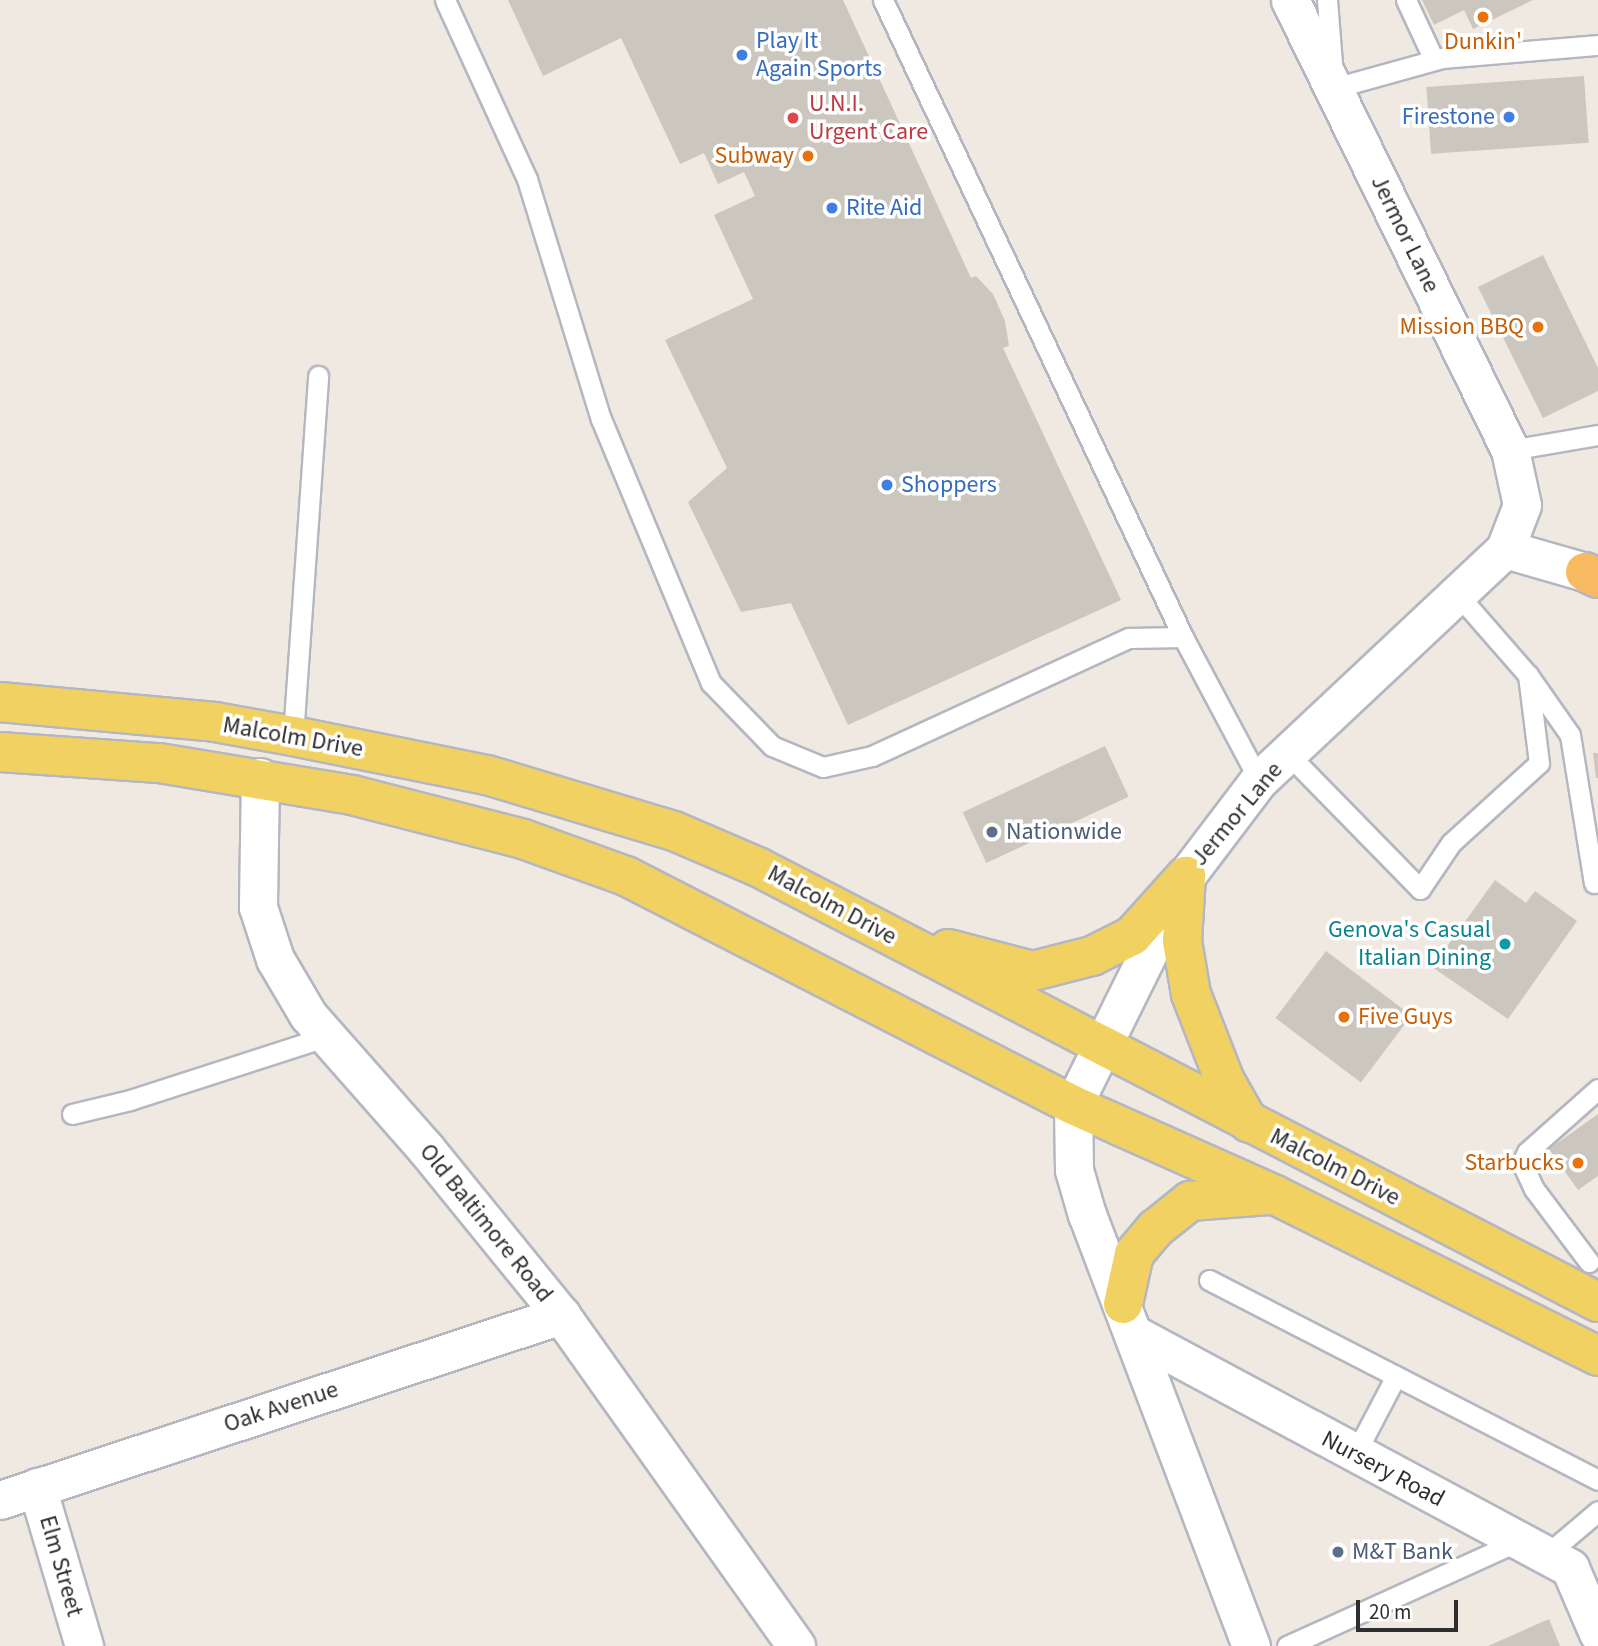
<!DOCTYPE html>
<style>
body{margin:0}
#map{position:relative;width:1598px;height:1646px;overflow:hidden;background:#efe9e1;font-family:"Source Sans 3",sans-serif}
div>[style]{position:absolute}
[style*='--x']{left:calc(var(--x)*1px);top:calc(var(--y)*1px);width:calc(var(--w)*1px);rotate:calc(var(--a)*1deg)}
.building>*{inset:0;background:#cbc7bf;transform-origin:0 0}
.roads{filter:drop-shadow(2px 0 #b4b7c1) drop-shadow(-2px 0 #b4b7c1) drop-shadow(0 2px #b4b7c1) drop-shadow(0 -2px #b4b7c1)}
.service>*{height:19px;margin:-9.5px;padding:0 9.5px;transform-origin:9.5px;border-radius:9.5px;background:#fff}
.minor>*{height:37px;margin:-18.5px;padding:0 18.5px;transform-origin:18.5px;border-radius:18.5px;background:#fff}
.primary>*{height:38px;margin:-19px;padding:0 19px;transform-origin:19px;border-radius:19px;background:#f2d163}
.trunk>*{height:38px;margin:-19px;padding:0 19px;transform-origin:19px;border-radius:19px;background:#f8ba60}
.dots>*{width:19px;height:19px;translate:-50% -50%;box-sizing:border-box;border:4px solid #fff;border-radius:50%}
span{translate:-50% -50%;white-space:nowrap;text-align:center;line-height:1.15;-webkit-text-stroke:7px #fff;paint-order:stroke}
.shop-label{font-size:24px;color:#366cbe}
.left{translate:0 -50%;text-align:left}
.right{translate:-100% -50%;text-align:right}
.food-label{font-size:24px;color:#c56008}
.health-label{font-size:24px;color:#be3a42}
.street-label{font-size:24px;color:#2e2e2e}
.service-label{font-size:24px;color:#4e5e75}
.culture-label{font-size:24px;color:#0d838f}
.scale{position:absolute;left:1356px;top:1600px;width:102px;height:32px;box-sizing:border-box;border:4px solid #2e2e2e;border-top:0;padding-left:9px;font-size:21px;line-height:24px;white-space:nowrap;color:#2e2e2e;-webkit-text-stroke:5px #fff;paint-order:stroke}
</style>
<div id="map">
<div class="building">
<div style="clip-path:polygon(508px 0,843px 0,971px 278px,976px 276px,993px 294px,1005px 321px,1009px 346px,1003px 348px,1121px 600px,848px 725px,791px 603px,741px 612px,688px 502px,727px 468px,665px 340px,753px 299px,714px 215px,755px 196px,744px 172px,718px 184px,704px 153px,680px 164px,621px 38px,543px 76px)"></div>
<div style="clip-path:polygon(1422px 0,1533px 0,1473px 29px,1464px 10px,1434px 25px)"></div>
<div style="left:1584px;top:76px;width:67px;height:158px;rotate:86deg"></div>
<div style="clip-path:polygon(1543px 255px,1598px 368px,1598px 391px,1543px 418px,1478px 287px)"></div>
<div style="left:1105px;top:746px;width:56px;height:157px;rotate:65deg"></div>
<div style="clip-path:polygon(1593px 753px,1598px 753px,1598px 778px,1596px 778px)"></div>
<div style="clip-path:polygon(1495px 880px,1526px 903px,1535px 891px,1577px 921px,1508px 1019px,1432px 967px)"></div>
<div style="left:1326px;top:951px;width:107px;height:84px;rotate:37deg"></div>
<div style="clip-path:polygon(1598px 1114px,1598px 1176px,1578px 1190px,1549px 1149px)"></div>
<div style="clip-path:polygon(1549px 1619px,1560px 1646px,1488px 1646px)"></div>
</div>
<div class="roads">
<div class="service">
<div style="--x:445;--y:0;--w:197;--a:65.4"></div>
<div style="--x:527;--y:179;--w:251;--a:72.9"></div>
<div style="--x:601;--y:419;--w:286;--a:67.4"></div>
<div style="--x:711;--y:683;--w:88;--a:45.9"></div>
<div style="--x:772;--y:746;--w:55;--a:22.4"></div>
<div style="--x:823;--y:767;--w:50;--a:-12.7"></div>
<div style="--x:872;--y:756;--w:283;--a:-24.7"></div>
<div style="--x:1129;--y:638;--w:54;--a:-1.1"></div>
<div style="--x:883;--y:0;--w:704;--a:64.78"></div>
<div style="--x:1183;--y:637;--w:162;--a:62"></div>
<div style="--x:1327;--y:0;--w:88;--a:85.5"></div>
<div style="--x:1334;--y:88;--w:112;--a:-15.5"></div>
<div style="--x:1442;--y:58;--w:157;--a:-4.8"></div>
<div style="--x:1406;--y:0;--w:66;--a:65"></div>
<div style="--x:1510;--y:450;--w:89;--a:-9.7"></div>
<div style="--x:1459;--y:596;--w:105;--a:48.9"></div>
<div style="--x:1528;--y:675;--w:73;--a:55"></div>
<div style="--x:1570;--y:735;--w:150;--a:80.8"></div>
<div style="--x:293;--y:736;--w:361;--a:-86"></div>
<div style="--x:1288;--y:754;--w:189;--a:45.6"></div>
<div style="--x:1420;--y:889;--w:55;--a:-56"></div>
<div style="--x:1451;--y:843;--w:119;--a:-42.3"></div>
<div style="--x:1539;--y:763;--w:89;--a:-97.1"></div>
<div style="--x:72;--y:1114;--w:60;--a:-13.6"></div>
<div style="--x:130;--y:1100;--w:205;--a:-17.9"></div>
<div style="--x:1589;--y:1262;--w:91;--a:-127"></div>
<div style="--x:1534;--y:1189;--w:29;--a:-115"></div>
<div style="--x:1522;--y:1163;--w:12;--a:-66"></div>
<div style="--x:1527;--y:1152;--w:95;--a:-41.6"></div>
<div style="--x:1209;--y:1280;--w:437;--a:27.2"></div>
<div style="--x:1355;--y:1454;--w:88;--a:-62.3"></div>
<div style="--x:1546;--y:1555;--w:68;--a:-40.2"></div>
<div style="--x:1287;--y:1646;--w:255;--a:-24.4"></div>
</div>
<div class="minor">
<div style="--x:1505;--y:549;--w:83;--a:16"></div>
<div style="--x:260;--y:777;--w:130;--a:90.9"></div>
<div style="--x:258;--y:907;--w:55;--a:71.9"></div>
<div style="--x:275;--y:959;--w:65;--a:59.5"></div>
<div style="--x:308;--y:1015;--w:179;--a:48.6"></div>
<div style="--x:426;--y:1149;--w:214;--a:50.9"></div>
<div style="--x:561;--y:1315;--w:406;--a:54.6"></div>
<div style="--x:1134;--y:1334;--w:495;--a:28.2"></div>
<div style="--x:1570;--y:1568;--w:71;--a:66.7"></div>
<div style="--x:37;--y:1487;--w:166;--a:73.5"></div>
<div style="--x:0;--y:1500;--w:591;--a:-18.25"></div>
<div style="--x:1251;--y:1646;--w:461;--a:-110.8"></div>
<div style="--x:1087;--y:1215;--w:47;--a:-106.1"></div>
<div style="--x:1074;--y:1170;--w:65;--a:-90.9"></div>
<div style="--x:1073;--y:1105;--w:255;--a:-63.7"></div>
<div style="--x:1186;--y:876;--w:121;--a:-52.8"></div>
<div style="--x:1259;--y:780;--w:337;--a:-43.2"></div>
<div style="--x:1505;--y:549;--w:47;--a:-68.9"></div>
<div style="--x:1522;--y:505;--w:56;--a:-102.3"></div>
<div style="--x:1510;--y:450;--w:501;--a:-116.05"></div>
</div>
<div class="primary">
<div style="--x:0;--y:702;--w:216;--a:5.3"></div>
<div style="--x:215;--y:722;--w:79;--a:10.2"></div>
<div style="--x:293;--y:736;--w:198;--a:11.4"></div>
<div style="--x:487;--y:775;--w:195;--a:16.7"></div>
<div style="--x:674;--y:831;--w:91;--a:23.2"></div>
<div style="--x:758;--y:867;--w:946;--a:27.38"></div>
<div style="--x:0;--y:752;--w:159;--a:4"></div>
<div style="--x:159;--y:763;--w:196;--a:9.4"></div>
<div style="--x:352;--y:795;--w:177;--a:14.4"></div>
<div style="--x:523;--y:839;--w:109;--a:19.8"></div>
<div style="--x:626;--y:876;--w:502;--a:27.13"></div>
<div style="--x:1073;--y:1105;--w:221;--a:24"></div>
<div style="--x:1275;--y:1195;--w:361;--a:26.5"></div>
<div style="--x:1186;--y:876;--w:65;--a:93.5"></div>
<div style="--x:1182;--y:941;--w:54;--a:80.4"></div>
<div style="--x:1191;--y:994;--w:93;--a:68.7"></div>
<div style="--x:1225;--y:1081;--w:48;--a:60.3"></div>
<div style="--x:948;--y:949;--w:88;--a:14.5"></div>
<div style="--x:1033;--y:971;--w:61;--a:-14.3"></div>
<div style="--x:1092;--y:956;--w:45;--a:-26.6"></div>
<div style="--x:1132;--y:936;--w:81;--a:-48"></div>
<div style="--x:1123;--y:1304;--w:51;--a:-77.6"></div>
<div style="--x:1134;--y:1254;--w:33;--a:-50"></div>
<div style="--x:1155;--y:1229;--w:45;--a:-38.7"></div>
<div style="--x:1190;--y:1201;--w:79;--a:-4.3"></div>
</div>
<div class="trunk">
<div style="--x:1585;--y:572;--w:14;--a:25"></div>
</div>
</div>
<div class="dots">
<div style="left:1483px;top:17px;background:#e8710a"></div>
<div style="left:742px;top:55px;background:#3f7fe0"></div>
<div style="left:1509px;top:117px;background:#3f7fe0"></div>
<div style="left:793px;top:118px;background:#e0444e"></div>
<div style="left:808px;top:156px;background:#e8710a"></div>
<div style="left:832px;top:208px;background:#3f7fe0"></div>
<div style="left:1538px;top:327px;background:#e8710a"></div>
<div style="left:887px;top:485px;background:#3f7fe0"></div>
<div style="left:992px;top:832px;background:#5c6f8a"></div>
<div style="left:1505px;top:944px;background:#0f9aa8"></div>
<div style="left:1344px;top:1017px;background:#e8710a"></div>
<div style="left:1578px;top:1163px;background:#e8710a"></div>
<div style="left:1338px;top:1552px;background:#5c6f8a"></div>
</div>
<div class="shop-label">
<span class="left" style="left:756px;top:55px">Play It<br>Again Sports</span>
<span class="right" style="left:1495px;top:117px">Firestone</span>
<span class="left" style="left:846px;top:208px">Rite Aid</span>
<span class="left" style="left:901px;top:485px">Shoppers</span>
</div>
<div class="food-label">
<span style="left:1483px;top:42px">Dunkin'</span>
<span class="right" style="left:794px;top:156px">Subway</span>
<span class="right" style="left:1524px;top:327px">Mission BBQ</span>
<span class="left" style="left:1358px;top:1017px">Five Guys</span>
<span class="right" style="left:1564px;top:1163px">Starbucks</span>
</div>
<div class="health-label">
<span class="left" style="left:809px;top:118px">U.N.I.<br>Urgent Care</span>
</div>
<div class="street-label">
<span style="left:1405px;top:234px;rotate:64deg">Jermor Lane</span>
<span style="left:293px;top:737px;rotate:10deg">Malcolm Drive</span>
<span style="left:1237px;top:814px;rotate:-50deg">Jermor Lane</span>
<span style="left:832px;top:905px;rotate:28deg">Malcolm Drive</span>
<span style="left:1335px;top:1167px;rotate:27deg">Malcolm Drive</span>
<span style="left:486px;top:1223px;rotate:51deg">Old Baltimore Road</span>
<span style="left:281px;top:1407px;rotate:-18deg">Oak Avenue</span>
<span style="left:1383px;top:1469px;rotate:28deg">Nursery Road</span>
<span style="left:61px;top:1566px;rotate:74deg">Elm Street</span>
</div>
<div class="service-label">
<span class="left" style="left:1006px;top:832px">Nationwide</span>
<span class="left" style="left:1352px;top:1552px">M&amp;T Bank</span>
</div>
<div class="culture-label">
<span class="right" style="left:1491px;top:944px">Genova's Casual<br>Italian Dining</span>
</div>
<div class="scale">20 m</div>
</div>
